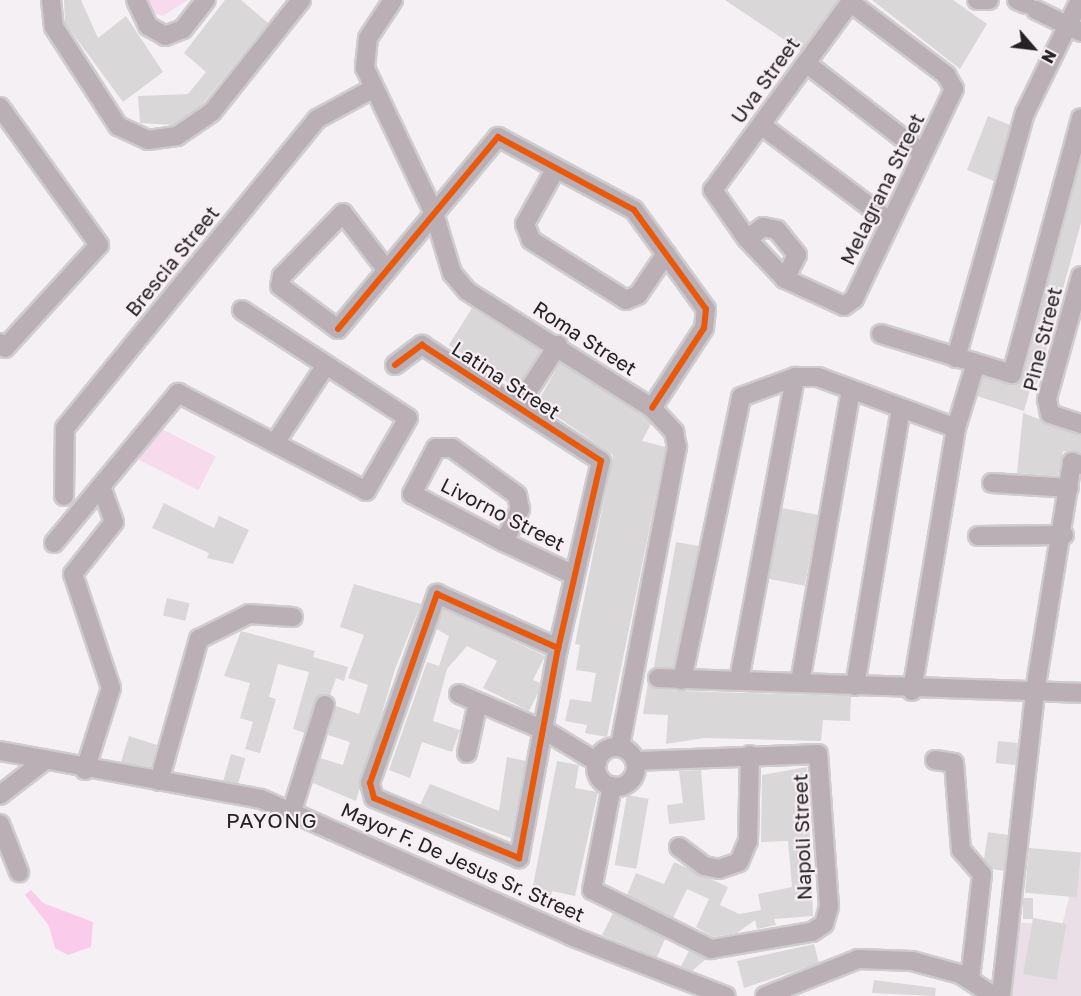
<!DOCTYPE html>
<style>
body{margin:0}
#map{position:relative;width:1081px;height:996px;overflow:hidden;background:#f5f0f3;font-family:"Golos Text",sans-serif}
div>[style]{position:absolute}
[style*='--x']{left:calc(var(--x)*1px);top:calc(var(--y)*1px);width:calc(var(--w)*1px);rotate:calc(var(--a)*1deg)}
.built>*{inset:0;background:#eadfe6}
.green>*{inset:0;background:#f7dbed;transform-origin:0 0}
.water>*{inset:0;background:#fbcbeb}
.building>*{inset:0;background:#dad7d9;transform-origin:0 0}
.roads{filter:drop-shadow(2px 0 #cfccce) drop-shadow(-2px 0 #cfccce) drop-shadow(0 2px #cfccce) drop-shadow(0 -2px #cfccce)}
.minor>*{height:18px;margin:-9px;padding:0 9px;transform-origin:9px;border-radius:9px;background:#b9afb5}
.minor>.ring{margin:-9px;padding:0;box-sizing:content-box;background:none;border:18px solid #b9afb5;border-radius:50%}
.cycleway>*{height:6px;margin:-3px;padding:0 3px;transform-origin:3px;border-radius:3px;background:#e8590c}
span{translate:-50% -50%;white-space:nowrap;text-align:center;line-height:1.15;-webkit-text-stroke:4.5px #f7eef4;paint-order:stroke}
.street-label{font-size:20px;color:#252224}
.neighbourhood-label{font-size:21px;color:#252224;letter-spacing:1.5px}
.north{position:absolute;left:1003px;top:18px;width:60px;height:60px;-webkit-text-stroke:4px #f7eef4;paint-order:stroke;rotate:118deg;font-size:16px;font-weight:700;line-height:24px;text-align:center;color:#252224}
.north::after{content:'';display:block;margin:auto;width:21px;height:27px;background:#252224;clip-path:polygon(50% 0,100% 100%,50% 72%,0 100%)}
</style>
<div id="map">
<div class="built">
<div style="clip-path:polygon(1081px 851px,1081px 996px,1007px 996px,1009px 922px,1062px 925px)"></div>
</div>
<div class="green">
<div style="clip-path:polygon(143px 0,188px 0,163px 16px,151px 12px)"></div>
<div style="left:156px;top:426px;width:67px;height:38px;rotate:27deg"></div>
</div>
<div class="water">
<div style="clip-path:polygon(31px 890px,43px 903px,93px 922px,91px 947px,68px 955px,55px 948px,49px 926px,25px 895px)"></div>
</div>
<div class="building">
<div style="clip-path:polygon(64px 0,81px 0,98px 38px,126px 16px,163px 72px,123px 102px,65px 23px)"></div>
<div style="clip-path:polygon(225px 0,241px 0,268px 23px,201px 106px,173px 125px,140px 123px,138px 96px,188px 94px,206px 72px,184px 53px)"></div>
<div style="clip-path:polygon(725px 0,838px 0,801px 51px)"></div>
<div style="clip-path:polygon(872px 0,953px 0,987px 24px,960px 69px)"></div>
<div style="clip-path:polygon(988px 116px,1010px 125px,994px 181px,967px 170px)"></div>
<div style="clip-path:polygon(1081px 161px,1081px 223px,1037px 384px,1032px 383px,1024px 411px,977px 396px,983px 377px,1014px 385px,1023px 377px)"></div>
<div style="left:472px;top:308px;width:81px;height:44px;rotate:32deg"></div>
<div style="clip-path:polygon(560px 363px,645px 417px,651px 424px,642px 441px,666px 447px,607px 737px,585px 733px,587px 725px,565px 721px,570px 699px,591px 702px,596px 673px,576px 670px,580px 645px,575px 644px,613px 455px,537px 403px)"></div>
<div style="clip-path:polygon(1023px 413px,1081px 435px,1081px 453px,1063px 451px,1058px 476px,1017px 473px)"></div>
<div style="clip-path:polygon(164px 503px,214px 528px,219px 516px,249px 530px,233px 564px,207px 558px,209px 553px,152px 528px)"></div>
<div style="left:782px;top:508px;width:37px;height:72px;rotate:11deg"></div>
<div style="left:676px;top:542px;width:23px;height:132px;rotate:10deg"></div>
<div style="clip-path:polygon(354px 584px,421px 604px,395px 669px,356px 801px,313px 783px,320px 758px,343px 765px,350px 742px,328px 735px,336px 706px,359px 714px,368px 685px,348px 678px,364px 635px,340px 627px)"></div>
<div style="left:167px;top:598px;width:23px;height:18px;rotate:13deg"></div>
<div style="clip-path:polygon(444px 609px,545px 656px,533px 680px,540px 683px,538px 693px,529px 711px,483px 688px,497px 661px,467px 646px,447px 669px,433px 721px,460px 730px,452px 752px,422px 742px,410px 778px,389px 770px,427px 662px,439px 666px,449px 636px,436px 629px)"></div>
<div style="clip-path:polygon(241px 631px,315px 651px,313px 657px,348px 667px,344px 681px,336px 678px,330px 695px,317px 697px,305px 733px,293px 729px,309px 672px,278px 664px,269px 697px,276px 699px,260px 753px,245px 749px,253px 722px,240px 718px,250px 683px,224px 676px)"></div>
<div style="clip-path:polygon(648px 682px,657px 689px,680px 691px,851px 696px,850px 721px,823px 720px,821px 741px,704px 738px,666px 744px,668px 715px,643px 714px)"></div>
<div style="clip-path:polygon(129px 736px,157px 745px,151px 767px,121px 762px)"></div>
<div style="left:998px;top:741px;width:20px;height:22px;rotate:6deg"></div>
<div style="left:231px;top:754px;width:15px;height:28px;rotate:16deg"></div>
<div style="clip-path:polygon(507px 757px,526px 761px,511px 838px,420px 805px,430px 784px,499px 811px)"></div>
<div style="clip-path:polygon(557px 761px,579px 765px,575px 788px,598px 792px,575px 896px,552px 891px,549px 905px,530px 901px)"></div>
<div style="clip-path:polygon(807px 767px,813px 916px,774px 919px,776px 925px,757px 929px,755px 920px,737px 933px,713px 937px,696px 927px,709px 899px,687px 889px,673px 918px,627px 895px,636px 873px,664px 884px,674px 862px,728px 887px,720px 905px,739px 914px,761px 910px,758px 894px,792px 887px,788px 841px,761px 842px,762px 775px)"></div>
<div style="clip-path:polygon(701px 770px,705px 820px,669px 824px,667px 805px,683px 803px,679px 771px)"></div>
<div style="left:627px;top:795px;width:22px;height:71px;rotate:10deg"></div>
<div style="clip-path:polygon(988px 832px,1008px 835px,1004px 871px,992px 869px,984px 859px)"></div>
<div style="left:1029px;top:848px;width:52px;height:45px;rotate:5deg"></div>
<div style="left:1023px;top:898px;width:10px;height:21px"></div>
<div style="clip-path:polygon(613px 913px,665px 939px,657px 957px,602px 935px)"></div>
<div style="left:1033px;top:918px;width:34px;height:57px;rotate:10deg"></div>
<div style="clip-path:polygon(814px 944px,819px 963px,744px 988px,737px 961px)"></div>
<div style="clip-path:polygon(689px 951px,706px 959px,692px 971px,681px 966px)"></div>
<div style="clip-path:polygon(874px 980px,936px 988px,935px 996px,872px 993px)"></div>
</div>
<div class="roads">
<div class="minor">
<div style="--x:51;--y:0;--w:27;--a:84"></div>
<div style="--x:54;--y:27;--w:118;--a:57.1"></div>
<div style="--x:118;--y:126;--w:33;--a:25"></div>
<div style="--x:148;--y:140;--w:29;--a:-8"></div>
<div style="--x:177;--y:136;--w:42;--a:-34.4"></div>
<div style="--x:212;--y:112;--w:143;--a:-51.5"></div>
<div style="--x:136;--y:0;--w:29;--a:65"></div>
<div style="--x:148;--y:26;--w:20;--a:30"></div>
<div style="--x:165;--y:36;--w:19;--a:-21"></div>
<div style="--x:183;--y:29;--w:37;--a:-52"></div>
<div style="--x:393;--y:0;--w:45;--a:123.3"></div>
<div style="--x:368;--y:38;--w:30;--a:96"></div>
<div style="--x:365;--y:68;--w:161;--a:64.6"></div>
<div style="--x:434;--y:213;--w:63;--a:73.3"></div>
<div style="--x:452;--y:273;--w:23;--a:50"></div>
<div style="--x:467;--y:291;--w:219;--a:32.3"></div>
<div style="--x:652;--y:408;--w:33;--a:47"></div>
<div style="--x:674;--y:432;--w:15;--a:79"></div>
<div style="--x:677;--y:447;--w:305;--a:100.8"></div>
<div style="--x:977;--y:0;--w:12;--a:0"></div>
<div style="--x:1017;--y:0;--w:10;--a:24"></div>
<div style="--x:850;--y:2;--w:121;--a:37.2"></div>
<div style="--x:946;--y:75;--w:16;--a:60"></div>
<div style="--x:954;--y:89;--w:233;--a:115.5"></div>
<div style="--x:854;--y:299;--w:12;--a:145"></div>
<div style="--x:844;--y:306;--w:65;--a:-155.4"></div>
<div style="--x:785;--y:279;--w:55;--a:-133.5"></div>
<div style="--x:747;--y:239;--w:60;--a:-124.8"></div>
<div style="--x:713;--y:190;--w:235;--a:-53.8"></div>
<div style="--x:1036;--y:10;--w:50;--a:26.1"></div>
<div style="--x:806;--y:63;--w:147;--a:37.8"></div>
<div style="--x:0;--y:107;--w:170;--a:54.3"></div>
<div style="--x:99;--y:245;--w:139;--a:132.4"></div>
<div style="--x:5;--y:348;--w:7;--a:-135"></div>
<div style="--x:761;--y:125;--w:160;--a:36.9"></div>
<div style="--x:555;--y:170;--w:62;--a:119.1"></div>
<div style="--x:525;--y:224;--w:17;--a:69"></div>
<div style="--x:531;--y:240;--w:112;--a:32.3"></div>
<div style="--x:626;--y:300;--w:13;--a:-23"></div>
<div style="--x:638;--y:295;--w:50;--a:-55.7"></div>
<div style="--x:747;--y:239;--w:20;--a:-37"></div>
<div style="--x:763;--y:227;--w:14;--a:12"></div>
<div style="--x:777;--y:230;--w:32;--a:51"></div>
<div style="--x:797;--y:255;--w:27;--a:117"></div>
<div style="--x:385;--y:268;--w:69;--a:-127.4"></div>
<div style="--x:343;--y:213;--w:88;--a:134.1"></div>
<div style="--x:282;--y:276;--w:10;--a:101"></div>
<div style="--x:280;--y:286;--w:72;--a:36.6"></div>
<div style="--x:338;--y:329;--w:250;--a:-50.2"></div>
<div style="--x:498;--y:137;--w:154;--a:28.2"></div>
<div style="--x:634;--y:210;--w:122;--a:54"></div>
<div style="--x:706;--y:309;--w:19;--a:96"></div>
<div style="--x:704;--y:328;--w:95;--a:123"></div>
<div style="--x:1081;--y:276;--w:128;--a:105.5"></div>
<div style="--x:1047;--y:399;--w:15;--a:79"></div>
<div style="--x:1050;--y:414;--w:33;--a:18"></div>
<div style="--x:881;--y:334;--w:137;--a:17"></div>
<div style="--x:1012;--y:374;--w:265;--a:-74.9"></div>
<div style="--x:956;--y:358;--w:255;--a:-74.3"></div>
<div style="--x:1025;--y:113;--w:126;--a:-64"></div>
<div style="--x:395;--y:365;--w:34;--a:-37"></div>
<div style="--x:422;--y:345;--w:213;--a:32.9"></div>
<div style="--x:601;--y:461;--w:192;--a:102.9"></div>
<div style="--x:558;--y:648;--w:214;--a:100.5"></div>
<div style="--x:519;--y:858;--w:157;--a:-157.5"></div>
<div style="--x:374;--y:798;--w:16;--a:-105"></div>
<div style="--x:370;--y:783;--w:201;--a:-70.5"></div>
<div style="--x:437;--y:594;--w:133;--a:24.1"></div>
<div style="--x:518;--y:406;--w:73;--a:-56.7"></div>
<div style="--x:275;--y:443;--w:93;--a:-56.8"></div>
<div style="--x:992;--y:483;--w:77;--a:3.7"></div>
<div style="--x:64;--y:496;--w:68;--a:-89.2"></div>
<div style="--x:65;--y:428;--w:399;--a:-50.8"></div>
<div style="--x:317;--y:119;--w:63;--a:-28.6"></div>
<div style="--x:978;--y:536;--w:86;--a:-0.7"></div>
<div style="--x:504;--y:542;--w:37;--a:-64"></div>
<div style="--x:520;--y:509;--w:14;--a:-102"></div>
<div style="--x:517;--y:495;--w:80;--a:-144.1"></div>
<div style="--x:452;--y:448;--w:16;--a:180"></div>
<div style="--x:436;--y:448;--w:52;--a:117.6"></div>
<div style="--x:412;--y:494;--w:104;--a:27.6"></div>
<div style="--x:504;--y:542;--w:77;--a:25.2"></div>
<div style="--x:54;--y:543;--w:195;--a:-50.4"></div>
<div style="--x:178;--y:393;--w:212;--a:27.5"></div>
<div style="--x:366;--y:491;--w:84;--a:-60.1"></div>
<div style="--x:408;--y:418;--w:198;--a:-147"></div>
<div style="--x:658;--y:678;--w:423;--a:2"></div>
<div style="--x:682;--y:680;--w:289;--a:-78.2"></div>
<div style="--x:741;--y:397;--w:58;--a:-20.3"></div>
<div style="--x:795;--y:377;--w:23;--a:0"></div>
<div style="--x:818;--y:377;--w:147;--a:20.3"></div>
<div style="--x:739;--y:680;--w:308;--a:-79.5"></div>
<div style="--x:800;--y:682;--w:296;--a:-80.1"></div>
<div style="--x:855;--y:686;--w:281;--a:-80.6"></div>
<div style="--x:912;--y:691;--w:267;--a:-80.5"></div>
<div style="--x:956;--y:428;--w:65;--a:-73"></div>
<div style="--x:459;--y:694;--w:95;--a:23"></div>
<div style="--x:546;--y:731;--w:60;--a:31.3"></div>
<div class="ring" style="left:596px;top:747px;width:22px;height:22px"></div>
<div style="--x:0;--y:751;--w:265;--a:10.4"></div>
<div style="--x:261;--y:799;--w:339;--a:23.8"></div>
<div style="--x:571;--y:936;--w:166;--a:21.2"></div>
<div style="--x:467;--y:753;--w:52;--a:-77.8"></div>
<div style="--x:935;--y:760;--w:19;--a:9"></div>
<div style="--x:954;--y:763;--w:87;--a:85.4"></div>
<div style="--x:961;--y:850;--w:32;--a:49"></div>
<div style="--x:982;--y:874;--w:107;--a:96.5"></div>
<div style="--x:85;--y:770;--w:86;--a:-72.4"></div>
<div style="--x:111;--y:688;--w:120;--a:-108.4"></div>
<div style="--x:73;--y:574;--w:66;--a:-51.7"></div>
<div style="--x:114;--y:522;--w:38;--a:-110"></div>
<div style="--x:159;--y:781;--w:148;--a:-74.3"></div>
<div style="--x:199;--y:639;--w:56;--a:-26.6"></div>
<div style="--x:249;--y:614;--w:44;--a:3.9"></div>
<div style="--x:612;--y:786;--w:106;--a:100.9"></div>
<div style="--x:592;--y:890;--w:133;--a:26.4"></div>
<div style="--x:711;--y:949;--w:102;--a:-9.6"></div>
<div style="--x:812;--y:932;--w:14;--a:-34"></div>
<div style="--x:824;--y:924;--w:18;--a:-74"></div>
<div style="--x:829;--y:907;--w:153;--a:-94.1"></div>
<div style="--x:818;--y:754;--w:183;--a:177.8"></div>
<div style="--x:0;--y:795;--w:56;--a:-37.7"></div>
<div style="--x:292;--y:811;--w:111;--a:-72.7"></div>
<div style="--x:0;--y:824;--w:52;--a:68.4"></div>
<div style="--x:679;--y:847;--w:31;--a:37"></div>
<div style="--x:704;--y:866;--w:15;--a:11"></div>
<div style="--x:719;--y:869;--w:21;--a:-19"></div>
<div style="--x:739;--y:862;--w:23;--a:-67"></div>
<div style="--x:748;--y:841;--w:86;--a:-88.7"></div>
<div style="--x:765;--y:996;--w:100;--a:-21.7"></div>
<div style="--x:858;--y:959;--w:54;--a:2.1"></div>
<div style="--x:912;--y:961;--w:50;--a:15.2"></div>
<div style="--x:960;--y:974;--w:40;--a:32.9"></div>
<div style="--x:1001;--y:996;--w:307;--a:-83.6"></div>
<div style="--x:1035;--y:691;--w:232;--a:-80.8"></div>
<div style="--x:1072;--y:462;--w:9;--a:18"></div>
</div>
</div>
<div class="cycleway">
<div style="--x:338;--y:329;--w:250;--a:-50.2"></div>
<div style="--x:498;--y:137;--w:154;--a:28.2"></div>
<div style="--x:634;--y:210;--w:122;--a:54"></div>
<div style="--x:706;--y:309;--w:19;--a:96"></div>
<div style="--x:704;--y:328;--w:95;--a:123"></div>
<div style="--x:395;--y:365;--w:34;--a:-37"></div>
<div style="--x:422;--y:345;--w:213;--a:32.9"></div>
<div style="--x:601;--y:461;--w:192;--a:102.9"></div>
<div style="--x:558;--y:648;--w:214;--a:100.5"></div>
<div style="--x:519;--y:858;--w:157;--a:-157.5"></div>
<div style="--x:374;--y:798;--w:16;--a:-105"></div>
<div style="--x:370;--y:783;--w:201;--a:-70.5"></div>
<div style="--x:437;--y:594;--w:133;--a:24.1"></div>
</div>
<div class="street-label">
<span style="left:765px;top:80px;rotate:-54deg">Uva Street</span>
<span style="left:882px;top:189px;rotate:-64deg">Melagrana Street</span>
<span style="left:172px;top:261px;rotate:-51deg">Brescia Street</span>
<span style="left:585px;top:338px;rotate:33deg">Roma Street</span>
<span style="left:1042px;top:339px;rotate:-76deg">Pine Street</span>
<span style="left:506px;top:380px;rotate:33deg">Latina Street</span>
<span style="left:503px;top:514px;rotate:27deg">Livorno Street</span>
<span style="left:802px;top:837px;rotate:-92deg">Napoli Street</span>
<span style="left:463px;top:862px;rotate:24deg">Mayor F. De Jesus Sr. Street</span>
</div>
<div class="neighbourhood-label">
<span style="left:272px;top:820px">PAYONG</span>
</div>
<div class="north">N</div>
</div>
